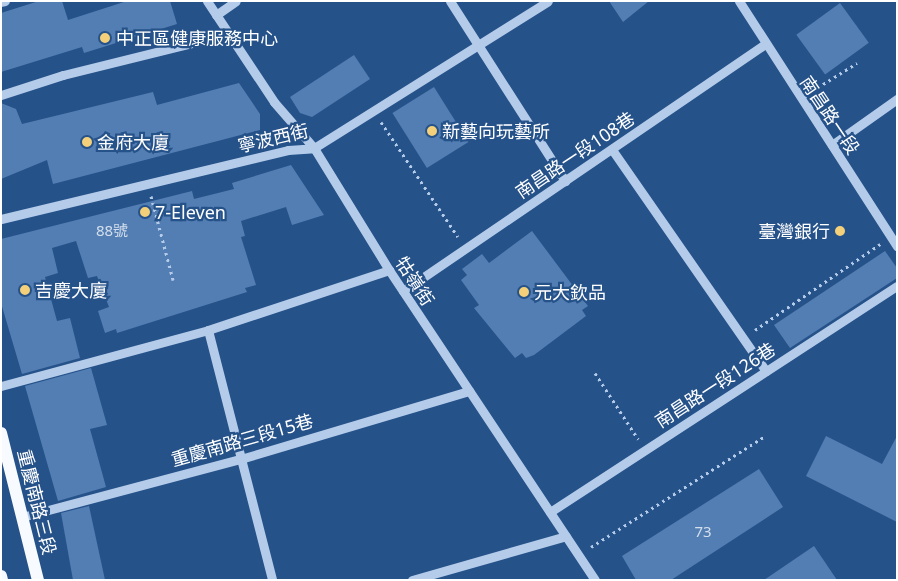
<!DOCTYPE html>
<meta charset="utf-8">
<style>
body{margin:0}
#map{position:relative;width:898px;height:581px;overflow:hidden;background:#26528a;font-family:"Noto Sans","Noto Sans TC",sans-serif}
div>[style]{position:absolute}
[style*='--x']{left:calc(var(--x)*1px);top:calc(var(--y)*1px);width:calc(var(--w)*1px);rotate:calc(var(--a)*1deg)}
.building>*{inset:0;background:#537eb3;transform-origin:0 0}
.path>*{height:3px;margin-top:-1.5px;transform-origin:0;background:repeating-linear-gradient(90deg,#b4ccea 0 2.5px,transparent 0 6.5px)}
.minor>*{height:9px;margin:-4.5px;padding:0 4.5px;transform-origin:4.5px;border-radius:4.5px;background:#b4ccea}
.major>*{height:12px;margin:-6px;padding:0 6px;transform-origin:6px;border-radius:6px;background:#f7fafe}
.dots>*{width:14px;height:14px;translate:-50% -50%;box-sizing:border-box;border:2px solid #26528a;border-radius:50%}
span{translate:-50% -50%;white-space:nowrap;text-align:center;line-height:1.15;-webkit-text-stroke:4.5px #26528a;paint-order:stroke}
.number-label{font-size:15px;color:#d4dfec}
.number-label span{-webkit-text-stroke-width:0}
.poi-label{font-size:18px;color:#fff}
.left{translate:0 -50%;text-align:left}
.right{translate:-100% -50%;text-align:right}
.street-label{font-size:18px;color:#fff}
.frame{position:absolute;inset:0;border:2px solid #fff;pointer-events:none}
</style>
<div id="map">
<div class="building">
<div style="clip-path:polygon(39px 1px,62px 1px,68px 20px,127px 1px,170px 1px,177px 24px,84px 53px,82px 47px,1px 72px,1px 13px)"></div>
<div style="clip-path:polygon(609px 1px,649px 1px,623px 22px)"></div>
<div style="left:840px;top:3px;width:49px;height:54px;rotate:54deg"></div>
<div style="clip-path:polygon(354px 55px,370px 79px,312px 117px,300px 113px,290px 97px)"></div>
<div style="clip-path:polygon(239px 83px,260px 114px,260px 130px,53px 184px,47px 160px,1px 179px,1px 103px,16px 109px,22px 124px,153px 92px,157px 105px)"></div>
<div style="left:434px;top:87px;width:65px;height:49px;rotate:58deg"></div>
<div style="clip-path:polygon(291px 165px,324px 215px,292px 225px,286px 207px,241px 221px,245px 236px,241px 237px,256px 285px,245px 288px,247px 292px,117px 333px,116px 329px,105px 333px,98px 311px,109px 307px,97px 276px,88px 278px,76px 241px,52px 248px,58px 273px,45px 277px,57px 321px,70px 318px,80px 358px,22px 374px,1px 303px,1px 239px,192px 191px,194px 199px,234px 189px,232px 183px)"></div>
<div style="clip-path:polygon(532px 231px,588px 306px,582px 310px,586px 316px,534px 355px,526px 358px,522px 353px,515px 358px,474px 308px,479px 305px,461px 280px,467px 275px,462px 269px,482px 254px,489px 263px)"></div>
<div style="clip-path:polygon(885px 251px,897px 268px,897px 278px,790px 348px,774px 325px)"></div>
<div style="clip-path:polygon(91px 368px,107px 425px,90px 429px,106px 487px,58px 501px,25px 386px)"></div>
<div style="clip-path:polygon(826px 436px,882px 464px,897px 436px,897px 522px,806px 476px)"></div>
<div style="clip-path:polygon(759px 469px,783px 507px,671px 580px,636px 580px,622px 556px)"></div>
<div style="clip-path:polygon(89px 506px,105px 580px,73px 580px,61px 513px)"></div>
<div style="clip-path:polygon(814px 546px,837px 580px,764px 580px)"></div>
</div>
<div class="path">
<div style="--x:812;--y:91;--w:53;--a:-31.9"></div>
<div style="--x:381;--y:122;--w:138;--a:56.2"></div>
<div style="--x:151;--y:196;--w:87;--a:75.3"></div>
<div style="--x:755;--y:330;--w:152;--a:-34.5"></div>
<div style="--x:595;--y:373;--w:79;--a:56.9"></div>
<div style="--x:591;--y:547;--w:206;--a:-32.5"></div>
</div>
<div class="minor">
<div style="--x:207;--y:1;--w:121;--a:56.4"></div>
<div style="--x:274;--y:102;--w:61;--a:49"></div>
<div style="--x:314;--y:148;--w:143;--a:58.4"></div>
<div style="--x:389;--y:270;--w:372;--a:56.4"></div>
<div style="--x:450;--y:1;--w:214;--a:57.4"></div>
<div style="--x:739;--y:1;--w:292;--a:57.2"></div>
<div style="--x:1;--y:2;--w:4;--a:-14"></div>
<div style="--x:216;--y:15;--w:24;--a:-35"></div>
<div style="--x:1;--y:95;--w:65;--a:-17.9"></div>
<div style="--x:63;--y:75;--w:171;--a:-13.9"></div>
<div style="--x:832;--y:145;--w:80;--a:-35.3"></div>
<div style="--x:613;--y:151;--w:268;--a:55.2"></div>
<div style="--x:1;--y:219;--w:295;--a:-13.5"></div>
<div style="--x:288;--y:150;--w:26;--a:-4"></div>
<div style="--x:314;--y:148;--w:276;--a:-32.1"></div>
<div style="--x:403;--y:291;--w:437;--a:-34.3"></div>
<div style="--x:208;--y:330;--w:258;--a:75.6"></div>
<div style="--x:1;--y:386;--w:214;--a:-15.1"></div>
<div style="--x:208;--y:330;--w:191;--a:-18.3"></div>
<div style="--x:550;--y:512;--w:414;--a:-33.1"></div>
<div style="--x:22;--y:517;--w:230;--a:-14.9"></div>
<div style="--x:244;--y:458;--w:235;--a:-16.6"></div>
<div style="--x:412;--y:580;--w:160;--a:-15.9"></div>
</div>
<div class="major">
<div style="--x:1;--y:433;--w:152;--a:75.9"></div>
<div style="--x:1;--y:576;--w:4;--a:76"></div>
</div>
<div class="dots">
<div style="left:105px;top:38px;background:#f3d079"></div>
<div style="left:432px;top:131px;background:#f3d079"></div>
<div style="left:87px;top:142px;background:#f3d079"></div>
<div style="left:145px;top:212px;background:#f3d079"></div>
<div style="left:840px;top:231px;background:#f3d079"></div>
<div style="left:25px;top:290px;background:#f3d079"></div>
<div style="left:524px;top:292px;background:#f3d079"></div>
</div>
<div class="number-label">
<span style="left:112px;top:231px">88號</span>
<span style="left:703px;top:532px">73</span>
</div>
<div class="poi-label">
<span class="left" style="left:116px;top:38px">中正區健康服務中心</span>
<span class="left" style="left:442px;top:131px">新藝向玩藝所</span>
<span class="left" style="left:97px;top:142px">金府大廈</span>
<span class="left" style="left:155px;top:212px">7-Eleven</span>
<span class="right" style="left:830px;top:231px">臺灣銀行</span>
<span class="left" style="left:35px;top:290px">吉慶大廈</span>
<span class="left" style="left:534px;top:292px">元大欽品</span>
</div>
<div class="street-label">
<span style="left:830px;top:115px;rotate:56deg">南昌路一段</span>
<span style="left:273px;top:138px;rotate:-13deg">寧波西街</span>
<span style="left:575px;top:155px;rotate:-34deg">南昌路一段108巷</span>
<span style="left:415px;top:281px;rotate:57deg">牯嶺街</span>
<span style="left:715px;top:385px;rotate:-33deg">南昌路一段126巷</span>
<span style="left:242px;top:440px;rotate:-16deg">重慶南路三段15巷</span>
<span style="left:37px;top:502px;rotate:76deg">重慶南路三段</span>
</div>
<div class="frame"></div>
</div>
